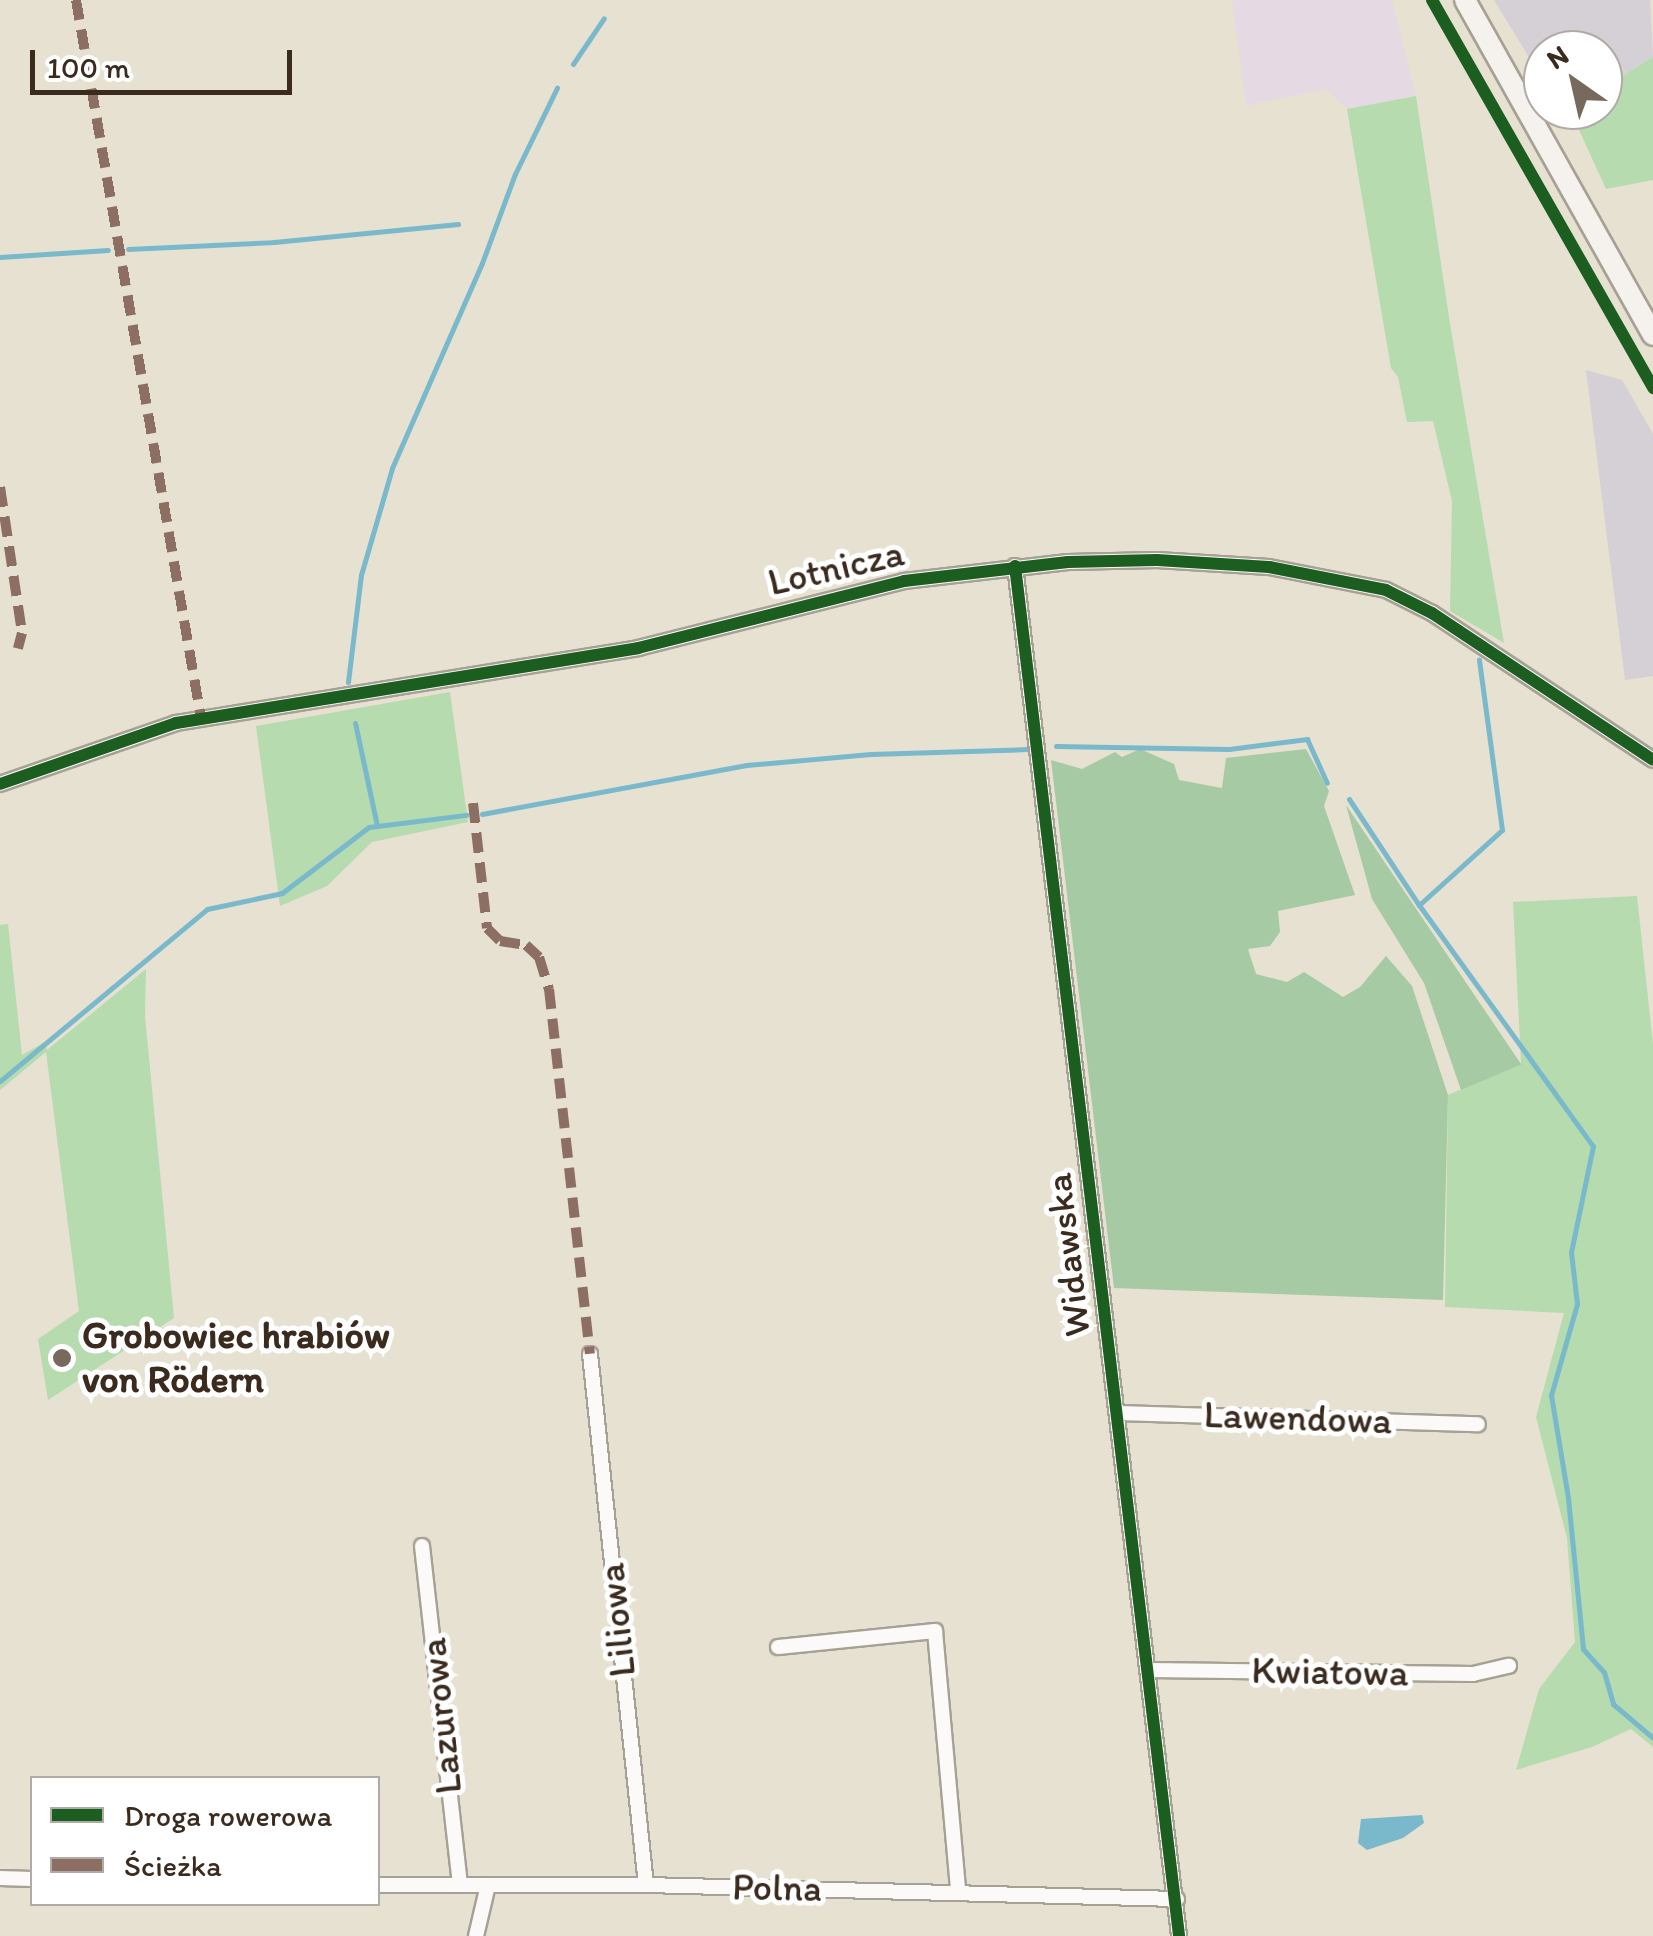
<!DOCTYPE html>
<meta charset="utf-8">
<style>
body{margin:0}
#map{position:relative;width:1653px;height:1936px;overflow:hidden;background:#e7e1d1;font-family:Itim,sans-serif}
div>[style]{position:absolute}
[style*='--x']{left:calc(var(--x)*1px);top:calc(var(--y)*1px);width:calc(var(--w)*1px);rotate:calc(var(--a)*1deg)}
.built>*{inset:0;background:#e5d9e3}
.industrial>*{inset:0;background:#d5cfd6}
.green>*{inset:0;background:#b5dbaf}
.forest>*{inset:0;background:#a6caa3}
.water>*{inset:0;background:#79b9cb}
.stream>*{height:5px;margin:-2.5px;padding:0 2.5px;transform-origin:2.5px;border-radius:2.5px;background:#79b9cb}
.roads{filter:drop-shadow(2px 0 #a6a095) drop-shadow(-2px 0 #a6a095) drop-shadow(0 2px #a6a095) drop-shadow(0 -2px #a6a095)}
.street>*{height:14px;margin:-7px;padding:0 7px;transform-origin:7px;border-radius:7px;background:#fbfaf8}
.secondary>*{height:20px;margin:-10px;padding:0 10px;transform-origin:10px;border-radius:10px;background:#f5f2ed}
.quiet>*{height:10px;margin-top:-5px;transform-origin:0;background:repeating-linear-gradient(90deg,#8d6e63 0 20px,transparent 0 30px)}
.cycleway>*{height:12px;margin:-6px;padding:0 6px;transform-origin:6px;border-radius:6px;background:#1b5e20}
.dots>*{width:28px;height:28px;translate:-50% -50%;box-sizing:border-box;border:5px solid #fff;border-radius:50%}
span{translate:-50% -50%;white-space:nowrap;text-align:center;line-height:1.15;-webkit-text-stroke:10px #fff;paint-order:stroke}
.street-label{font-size:38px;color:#3b2a1e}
.poi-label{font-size:38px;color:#3b2a1e;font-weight:700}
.left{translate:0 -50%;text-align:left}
.legend{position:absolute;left:30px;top:1776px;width:350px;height:130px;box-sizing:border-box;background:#fff;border:2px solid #b1aaa5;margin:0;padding:12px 18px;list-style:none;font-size:30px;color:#3b2a1e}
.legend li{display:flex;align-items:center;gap:20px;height:50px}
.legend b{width:50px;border:2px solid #b1aaa5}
.north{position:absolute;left:1523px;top:30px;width:100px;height:100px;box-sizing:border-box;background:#fff;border:2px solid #b1aaa5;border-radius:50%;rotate:326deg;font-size:28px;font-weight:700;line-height:40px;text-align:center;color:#3b2a1e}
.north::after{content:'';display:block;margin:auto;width:35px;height:45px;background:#776a5d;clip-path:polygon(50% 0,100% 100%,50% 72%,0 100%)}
.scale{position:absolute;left:30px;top:50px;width:262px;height:45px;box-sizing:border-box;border:5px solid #3b2a1e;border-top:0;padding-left:12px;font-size:30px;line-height:35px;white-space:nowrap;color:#3b2a1e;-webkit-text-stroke:8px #fff;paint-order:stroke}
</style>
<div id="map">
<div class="built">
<div style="clip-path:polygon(1232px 0,1392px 0,1416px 96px,1347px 109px,1326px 89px,1246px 106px)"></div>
</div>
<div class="industrial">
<div style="clip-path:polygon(1494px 0,1650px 0,1653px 57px,1603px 88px,1603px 50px,1543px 50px,1543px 80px)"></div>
<div style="clip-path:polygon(1586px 370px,1622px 380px,1653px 434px,1653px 676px,1625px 680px)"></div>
</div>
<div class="green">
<div style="clip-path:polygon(1653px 57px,1653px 180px,1606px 189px,1570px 110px,1603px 110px,1603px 88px)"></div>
<div style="clip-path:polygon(1416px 96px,1450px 324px,1504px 643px,1450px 611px,1452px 501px,1433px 421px,1407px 422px,1398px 377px,1391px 368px,1347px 109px)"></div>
<div style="clip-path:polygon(450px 692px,468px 822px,372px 842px,327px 886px,280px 906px,256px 726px)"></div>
<div style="clip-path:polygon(1637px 896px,1653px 1044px,1653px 1747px,1631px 1729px,1592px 1747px,1516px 1770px,1539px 1689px,1575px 1642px,1567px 1538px,1536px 1417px,1564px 1313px,1445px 1307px,1448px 1095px,1521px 1063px,1513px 902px)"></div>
<div style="clip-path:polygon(8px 924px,22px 1055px,45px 1042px,47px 1050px,146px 969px,145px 1016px,174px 1318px,48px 1400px,38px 1339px,79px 1311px,46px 1052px,0 1090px,0 925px)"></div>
</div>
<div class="forest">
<div style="clip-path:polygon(1140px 749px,1174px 764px,1179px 780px,1222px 788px,1226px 758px,1306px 749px,1329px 791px,1324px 806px,1355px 895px,1278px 911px,1280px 932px,1270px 946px,1248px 949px,1256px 974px,1287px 982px,1304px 972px,1343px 997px,1360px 987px,1386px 956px,1412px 986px,1448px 1095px,1443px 1300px,1114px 1288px,1051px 760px,1082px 769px,1115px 752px,1122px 757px)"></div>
<div style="clip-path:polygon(1346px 805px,1521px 1064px,1522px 1064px,1461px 1090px,1424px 983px,1372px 899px)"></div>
</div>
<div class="water">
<div style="clip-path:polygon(1422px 1815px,1424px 1823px,1403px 1838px,1367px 1850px,1358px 1843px,1361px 1819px)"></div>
</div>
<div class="stream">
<div style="--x:573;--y:64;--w:55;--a:-56"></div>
<div style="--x:128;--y:249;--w:146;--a:-2.7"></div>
<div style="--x:274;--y:242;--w:185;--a:-5.6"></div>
<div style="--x:0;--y:257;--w:108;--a:-3.7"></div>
<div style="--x:348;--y:682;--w:108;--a:-83.1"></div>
<div style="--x:361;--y:575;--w:111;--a:-73.8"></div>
<div style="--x:392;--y:468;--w:224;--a:-66.3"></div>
<div style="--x:482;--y:263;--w:95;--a:-69.7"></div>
<div style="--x:515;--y:174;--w:96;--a:-64"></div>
<div style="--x:355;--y:723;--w:105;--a:77.9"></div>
<div style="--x:1056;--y:746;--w:173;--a:1"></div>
<div style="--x:1229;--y:749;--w:79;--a:-7.3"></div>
<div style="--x:1307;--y:739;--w:48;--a:65.6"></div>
<div style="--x:1349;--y:799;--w:127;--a:56.6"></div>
<div style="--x:1419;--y:905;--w:297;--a:54.2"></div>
<div style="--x:1593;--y:1146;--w:108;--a:101.7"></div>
<div style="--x:1571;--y:1252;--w:52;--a:83.4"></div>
<div style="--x:1577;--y:1304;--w:95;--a:105.9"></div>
<div style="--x:1551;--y:1395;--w:104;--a:80.6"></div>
<div style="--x:1568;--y:1498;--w:152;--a:84.3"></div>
<div style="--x:1583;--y:1649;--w:31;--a:48"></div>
<div style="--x:1604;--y:1672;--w:33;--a:74"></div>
<div style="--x:1613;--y:1704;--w:52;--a:40.4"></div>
<div style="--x:482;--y:814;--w:269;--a:-10.5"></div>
<div style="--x:746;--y:765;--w:125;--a:-5"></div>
<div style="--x:871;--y:754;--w:156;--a:-1.8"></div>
<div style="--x:1419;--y:905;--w:112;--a:-42.1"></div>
<div style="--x:1502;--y:830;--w:172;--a:-97.7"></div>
<div style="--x:0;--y:1081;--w:269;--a:-39.7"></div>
<div style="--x:207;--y:909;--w:77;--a:-12"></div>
<div style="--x:282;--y:893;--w:109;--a:-37.2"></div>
<div style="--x:369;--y:827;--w:98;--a:-7.1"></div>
</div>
<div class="roads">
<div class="street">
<div style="--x:1015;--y:566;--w:1380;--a:83.17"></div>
<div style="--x:0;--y:784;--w:186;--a:-19.1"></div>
<div style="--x:176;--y:723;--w:468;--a:-9.2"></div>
<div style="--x:638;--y:648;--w:274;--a:-14.1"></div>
<div style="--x:904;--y:581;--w:165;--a:-6.6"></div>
<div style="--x:1068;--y:562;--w:89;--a:-1.3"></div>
<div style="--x:1157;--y:560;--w:112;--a:3.6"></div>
<div style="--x:1269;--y:567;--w:119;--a:11.1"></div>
<div style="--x:1386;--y:590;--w:51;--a:26.6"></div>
<div style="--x:1432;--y:613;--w:265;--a:33.6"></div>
<div style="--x:590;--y:1354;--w:534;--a:83.98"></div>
<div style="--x:1118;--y:1413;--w:360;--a:1.8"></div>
<div style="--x:422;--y:1546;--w:341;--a:83.6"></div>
<div style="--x:778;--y:1647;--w:158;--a:-5.8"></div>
<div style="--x:935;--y:1631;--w:261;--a:84.9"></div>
<div style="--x:1149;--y:1670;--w:324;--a:0.7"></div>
<div style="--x:1473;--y:1674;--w:37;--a:-13"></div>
<div style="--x:0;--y:1878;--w:32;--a:2"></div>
<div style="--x:378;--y:1885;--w:268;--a:0"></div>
<div style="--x:646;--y:1885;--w:531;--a:1.51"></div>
<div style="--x:476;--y:1936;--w:52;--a:-76.8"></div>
</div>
<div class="secondary">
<div style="--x:1465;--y:0;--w:384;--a:60.7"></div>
</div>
</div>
<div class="quiet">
<div style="--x:76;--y:0;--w:729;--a:80.12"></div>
<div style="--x:0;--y:487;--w:148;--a:81.4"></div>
<div style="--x:22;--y:633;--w:16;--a:105"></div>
<div style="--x:473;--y:803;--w:126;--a:83.6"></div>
<div style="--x:487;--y:928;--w:18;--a:45"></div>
<div style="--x:500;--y:941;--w:26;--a:9"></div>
<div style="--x:526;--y:945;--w:18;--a:43"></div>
<div style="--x:539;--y:957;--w:34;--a:73"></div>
<div style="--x:549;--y:989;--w:367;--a:83.6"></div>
</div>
<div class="cycleway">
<div style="--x:1432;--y:0;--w:447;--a:60.3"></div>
<div style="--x:1015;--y:566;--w:1380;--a:83.17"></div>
<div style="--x:0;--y:784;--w:186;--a:-19.1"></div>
<div style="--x:176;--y:723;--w:468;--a:-9.2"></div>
<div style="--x:638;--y:648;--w:274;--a:-14.1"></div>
<div style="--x:904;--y:581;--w:165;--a:-6.6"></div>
<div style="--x:1068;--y:562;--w:89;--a:-1.3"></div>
<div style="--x:1157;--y:560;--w:112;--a:3.6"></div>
<div style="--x:1269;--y:567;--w:119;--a:11.1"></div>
<div style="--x:1386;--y:590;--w:51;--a:26.6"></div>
<div style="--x:1432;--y:613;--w:265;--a:33.6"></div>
</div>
<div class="dots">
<div style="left:62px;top:1358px;background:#776a5d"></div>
</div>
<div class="street-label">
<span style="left:836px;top:568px;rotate:-13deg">Lotnicza</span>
<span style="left:1068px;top:1255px;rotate:-97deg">Widawska</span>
<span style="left:1298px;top:1418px;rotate:2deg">Lawendowa</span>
<span style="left:617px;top:1620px;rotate:-96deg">Liliowa</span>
<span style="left:1330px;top:1672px;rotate:1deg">Kwiatowa</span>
<span style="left:441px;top:1716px;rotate:-96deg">Lazurowa</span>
<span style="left:777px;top:1888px;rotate:1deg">Polna</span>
</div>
<div class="poi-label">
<span class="left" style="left:82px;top:1358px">Grobowiec hrabiów<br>von Rödern</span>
</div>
<ul class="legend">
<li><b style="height:12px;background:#1b5e20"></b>Droga rowerowa</li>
<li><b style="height:12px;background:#8d6e63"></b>Ścieżka</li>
</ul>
<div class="north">N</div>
<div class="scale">100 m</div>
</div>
